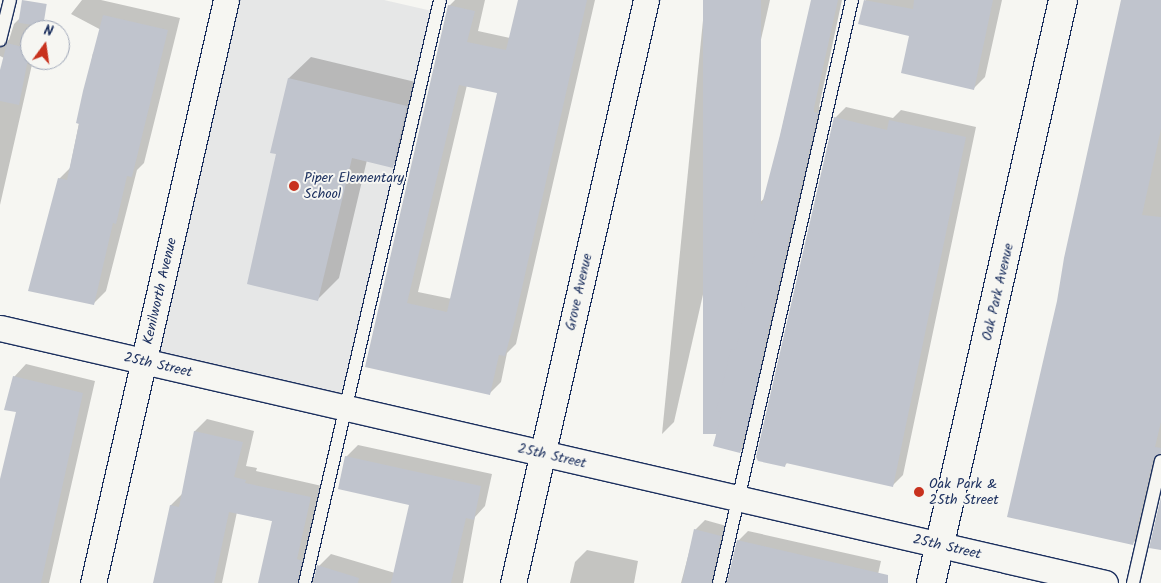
<!DOCTYPE html>
<style>
body{margin:0}
#map{position:relative;width:1161px;height:583px;overflow:hidden;background:#f6f6f2;font-family:Kalam,sans-serif}
div>[style]{position:absolute}
[style*='--x']{left:calc(var(--x)*1px);top:calc(var(--y)*1px);width:calc(var(--w)*1px);rotate:calc(var(--a)*1deg)}
.built>*{inset:0;background:#e6e7e7}
.shadow>*{inset:0;background:#0003}
.building>*{inset:0;background:#c0c4cd;transform-origin:0 0}
.roads{filter:drop-shadow(1px 0 #1b2f5e) drop-shadow(-1px 0 #1b2f5e) drop-shadow(0 1px #1b2f5e) drop-shadow(0 -1px #1b2f5e)}
.lane>*{height:12px;margin:-6px;padding:0 6px;transform-origin:6px;border-radius:6px;background:#f6f6f2}
.street>*{height:25px;margin:-12.5px;padding:0 12.5px;transform-origin:12.5px;border-radius:12.5px;background:#f6f6f2}
.secondary>*{height:28px;margin:-14px;padding:0 14px;transform-origin:14px;border-radius:14px;background:#f6f6f2}
.dots>*{width:14px;height:14px;translate:-50% -50%;box-sizing:border-box;border:2px solid #f6f6f2;border-radius:50%}
span{translate:-50% -50%;white-space:nowrap;text-align:center;line-height:1.15;-webkit-text-stroke:4px #f6f6f2;paint-order:stroke}
.poi-label{font-size:14px;color:#1b2f5e}
.left{translate:0 -50%;text-align:left}
.street-label{font-size:14px;color:#1b2f5e}
.north{position:absolute;left:20px;top:20px;width:50px;height:50px;box-sizing:border-box;background:#f6f6f2;border:1px solid #9ea6b7;border-radius:50%;rotate:14deg;font-size:14px;font-weight:700;line-height:20px;text-align:center;color:#1b2f5e}
.north::after{content:'';display:block;margin:auto;width:18px;height:22px;background:#c8321e;clip-path:polygon(50% 0,100% 100%,50% 72%,0 100%)}
</style>
<div id="map">
<div class="built">
<div style="clip-path:polygon(240px 0,384px 0,432px 11px,342px 402px,156px 361px)"></div>
</div>
<div class="shadow">
<div style="clip-path:polygon(82px 0,101px 0,180px 18px,144px 163px,137px 170px,106px 291px,93px 304px,59px 179px,70px 168px,93px 53px,105px 41px,122px 41px,71px 14px)"></div>
<div style="clip-path:polygon(evenodd,455px 0,485px 0,478px 31px,510px 38px,519px 0,595px 0,516px 344px,507px 353px,501px 382px,490px 393px,367px 366px,449px 6px,455px 0,467px 85px,498px 92px,452px 299px,418px 292px,467px 85px)"></div>
<div style="clip-path:polygon(705px 0,770px 0,674px 422px,662px 434px)"></div>
<div style="clip-path:polygon(812px 0,842px 0,819px 107px,823px 108px,746px 446px,740px 452px,723px 411px,732px 349px,739px 343px,761px 233px,752px 231px,759px 203px,766px 197px)"></div>
<div style="clip-path:polygon(866px 0,1002px 0,985px 77px,974px 88px,911px 35px,860px 23px)"></div>
<div style="clip-path:polygon(1122px 0,1161px 0,1161px 457px,1144px 533px,1133px 543px,1058px 301px)"></div>
<div style="clip-path:polygon(21px 17px,41px 25px,39px 30px,30px 30px,30px 60px,33px 60px,0 205px,0 84px,4px 58px,0 56px,0 36px,5px 41px,9px 40px,14px 24px)"></div>
<div style="clip-path:polygon(311px 57px,428px 85px,414px 145px,392px 166px,367px 160px,339px 278px,317px 300px,277px 153px,289px 78px)"></div>
<div style="clip-path:polygon(846px 107px,893px 118px,901px 110px,976px 127px,903px 475px,892px 486px,788px 462px,784px 466px,835px 118px)"></div>
<div style="clip-path:polygon(26px 364px,95px 381px,49px 583px,0 583px,0 490px,17px 412px,14px 377px)"></div>
<div style="clip-path:polygon(207px 419px,254px 431px,246px 466px,257px 468px,256px 471px,322px 486px,309px 573px,315px 579px,319px 566px,331px 554px,395px 573px,411px 504px,346px 457px,358px 445px,492px 474px,485px 506px,475px 517px,463px 583px,259px 583px,273px 521px,237px 512px,222px 583px,154px 583px,171px 505px,183px 493px,195px 431px)"></div>
<div style="clip-path:polygon(705px 520px,730px 527px,720px 571px,727px 582px,738px 541px,748px 531px,881px 561px,876px 583px,681px 583px,695px 530px)"></div>
<div style="clip-path:polygon(587px 550px,638px 561px,634px 583px,570px 583px,575px 562px)"></div>
</div>
<div class="building">
<div style="left:22px;top:0;width:25px;height:23px;rotate:9deg"></div>
<div style="clip-path:polygon(evenodd,518px 0,587px 0,515px 319px,505px 356px,499px 355px,490px 395px,365px 367px,448px 5px,475px 11px,467px 42px,506px 50px,518px 0,459px 85px,497px 93px,447px 312px,407px 303px,459px 85px)"></div>
<div style="left:703px;top:0;width:58px;height:434px"></div>
<div style="clip-path:polygon(811px 0,838px 0,814px 108px,814px 112px,818px 113px,740px 453px,713px 446px,722px 412px,716px 411px,731px 349px,736px 350px,745px 307px,741px 306px,760px 234px,751px 232px,758px 203px,762px 204px,780px 135px)"></div>
<div style="clip-path:polygon(864px 0,913px 9px,914px 0,993px 0,974px 90px,901px 73px,909px 36px,858px 24px)"></div>
<div style="clip-path:polygon(1121px 0,1161px 0,1161px 129px,1142px 215px,1161px 217px,1161px 422px,1155px 447px,1161px 448px,1161px 453px,1153px 459px,1133px 545px,1007px 517px,1057px 301px,1064px 258px)"></div>
<div style="clip-path:polygon(103px 15px,168px 30px,132px 177px,127px 176px,116px 224px,113px 223px,94px 305px,28px 291px,58px 178px,67px 180px,79px 124px,76px 123px,83px 91px)"></div>
<div style="clip-path:polygon(7px 43px,30px 49px,19px 105px,0 101px,0 70px)"></div>
<div style="clip-path:polygon(288px 78px,407px 106px,393px 168px,352px 158px,318px 301px,247px 284px,276px 154px,270px 153px)"></div>
<div style="clip-path:polygon(834px 117px,887px 130px,889px 120px,966px 137px,893px 487px,786px 463px,785px 467px,758px 461px,756px 457px)"></div>
<div style="clip-path:polygon(13px 376px,83px 393px,41px 583px,0 583px,0 479px,16px 412px,4px 410px)"></div>
<div style="clip-path:polygon(194px 431px,243px 442px,234px 477px,246px 480px,245px 483px,311px 497px,297px 559px,302px 561px,297px 583px,258px 583px,272px 521px,229px 512px,214px 583px,153px 583px,170px 505px,179px 507px)"></div>
<div style="clip-path:polygon(345px 456px,481px 486px,474px 520px,466px 518px,451px 583px,391px 583px,409px 505px,338px 489px)"></div>
<div style="clip-path:polygon(1161px 497px,1161px 550px,1149px 548px)"></div>
<div style="clip-path:polygon(694px 529px,721px 536px,711px 583px,682px 583px)"></div>
<div style="clip-path:polygon(737px 540px,888px 575px,888px 583px,727px 583px)"></div>
<div style="clip-path:polygon(317px 565px,359px 578px,358px 583px,313px 583px)"></div>
</div>
<div class="roads">
<div class="lane">
<div style="--x:0;--y:40;--w:41;--a:-76"></div>
<div style="--x:305;--y:583;--w:598;--a:-76.96"></div>
<div style="--x:719;--y:583;--w:598;--a:-77.15"></div>
<div style="--x:1133;--y:583;--w:125;--a:-77.1"></div>
</div>
<div class="street">
<div style="--x:0;--y:328;--w:1134;--a:12.99"></div>
<div style="--x:93;--y:583;--w:598;--a:-77.15"></div>
<div style="--x:513;--y:583;--w:598;--a:-77.15"></div>
</div>
<div class="secondary">
<div style="--x:931;--y:583;--w:598;--a:-77.24"></div>
</div>
</div>
<div class="dots">
<div style="left:294px;top:186px;background:#c8321e"></div>
<div style="left:919px;top:492px;background:#c8321e"></div>
</div>
<div class="poi-label">
<span class="left" style="left:304px;top:186px">Piper Elementary<br>School</span>
<span class="left" style="left:929px;top:492px">Oak Park &amp;<br>25th Street</span>
</div>
<div class="street-label">
<span style="left:160px;top:291px;rotate:-77deg">Kenilworth Avenue</span>
<span style="left:579px;top:292px;rotate:-77deg">Grove Avenue</span>
<span style="left:998px;top:292px;rotate:-77deg">Oak Park Avenue</span>
<span style="left:158px;top:365px;rotate:13deg">25th Street</span>
<span style="left:552px;top:456px;rotate:13deg">25th Street</span>
<span style="left:947px;top:547px;rotate:13deg">25th Street</span>
</div>
<div class="north">N</div>
</div>
